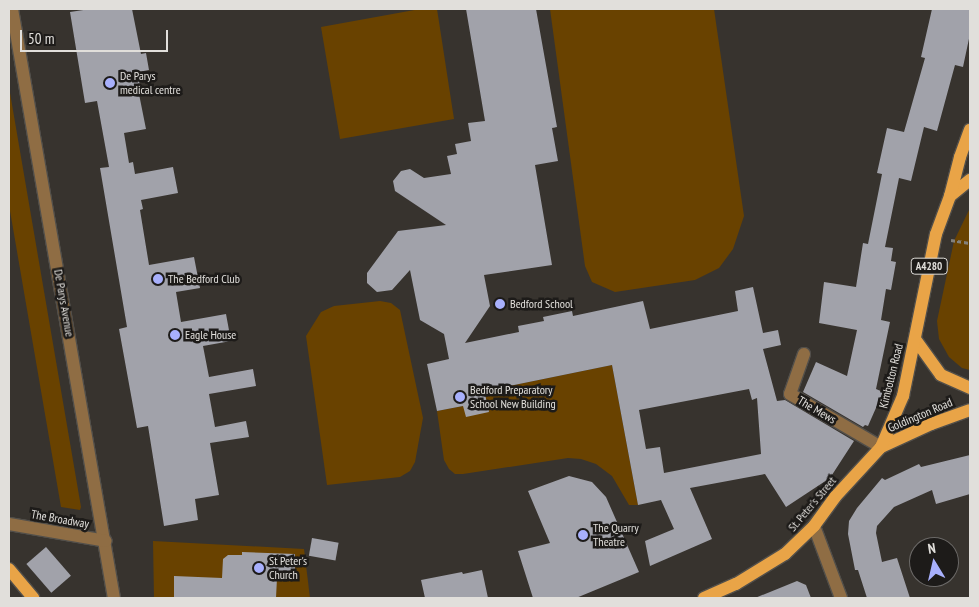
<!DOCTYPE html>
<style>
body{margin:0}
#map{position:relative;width:979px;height:607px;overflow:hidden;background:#37332e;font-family:"PT Sans Narrow",sans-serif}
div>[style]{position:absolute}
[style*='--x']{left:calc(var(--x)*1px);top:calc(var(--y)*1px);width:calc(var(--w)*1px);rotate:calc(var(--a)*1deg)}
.green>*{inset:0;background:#694200}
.building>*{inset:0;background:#a1a2aa;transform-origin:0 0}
.path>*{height:3px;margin-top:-1.5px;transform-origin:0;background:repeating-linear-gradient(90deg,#83807b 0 4px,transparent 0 6.5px)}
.roads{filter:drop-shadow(1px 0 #524f4a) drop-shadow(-1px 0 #524f4a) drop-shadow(0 1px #524f4a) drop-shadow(0 -1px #524f4a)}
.minor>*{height:12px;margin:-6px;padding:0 6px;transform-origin:6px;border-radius:6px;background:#8f6d44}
.major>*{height:12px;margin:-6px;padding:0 6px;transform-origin:6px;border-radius:6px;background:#e9a447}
.dots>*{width:14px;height:14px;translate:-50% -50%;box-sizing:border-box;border:2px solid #1d1b19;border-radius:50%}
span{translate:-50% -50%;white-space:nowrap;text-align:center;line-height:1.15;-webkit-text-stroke:5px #1d1b19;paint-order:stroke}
.shield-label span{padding:1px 4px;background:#1d1b19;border:1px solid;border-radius:4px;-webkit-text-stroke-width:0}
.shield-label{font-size:11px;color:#e1dfdb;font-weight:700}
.poi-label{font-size:12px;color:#e1dfdb}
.left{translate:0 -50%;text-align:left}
.street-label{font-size:12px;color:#e1dfdb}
.frame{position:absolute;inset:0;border:10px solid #e1dfdb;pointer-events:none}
.north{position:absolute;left:909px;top:537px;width:50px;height:50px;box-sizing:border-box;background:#1d1b19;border:1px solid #6b6967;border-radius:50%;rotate:351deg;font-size:14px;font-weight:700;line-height:20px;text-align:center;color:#e1dfdb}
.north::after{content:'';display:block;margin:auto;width:18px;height:22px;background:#a8b0fc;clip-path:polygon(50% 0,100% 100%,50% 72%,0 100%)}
.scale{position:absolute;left:20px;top:30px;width:148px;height:22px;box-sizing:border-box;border:2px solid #e1dfdb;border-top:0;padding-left:6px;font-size:15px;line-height:18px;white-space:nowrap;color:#e1dfdb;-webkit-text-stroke:4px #1d1b19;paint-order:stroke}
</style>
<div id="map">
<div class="green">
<div style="clip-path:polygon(420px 9px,437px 9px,454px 119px,340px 139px,321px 27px)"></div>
<div style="clip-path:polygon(550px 9px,714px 9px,744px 216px,733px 249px,719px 268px,695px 280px,615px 292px,592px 282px,585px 266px)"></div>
<div style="clip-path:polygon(9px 87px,81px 507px,80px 510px,61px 507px,9px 205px)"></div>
<div style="clip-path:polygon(970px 208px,970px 370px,962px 368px,949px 357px,939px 339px,937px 321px,954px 241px)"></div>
<div style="clip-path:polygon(380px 301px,391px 303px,400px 310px,423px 418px,415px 462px,410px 471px,400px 477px,327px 485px,306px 336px,321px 312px,334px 306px)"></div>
<div style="clip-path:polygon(612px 365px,638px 505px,629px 505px,612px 476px,596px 464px,581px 459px,568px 458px,463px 474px,455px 474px,449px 469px,444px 460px,437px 411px,463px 406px,489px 412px,485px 394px,500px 388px)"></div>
<div style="clip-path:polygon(153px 541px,304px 549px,310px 598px,154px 598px)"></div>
</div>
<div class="building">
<div style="clip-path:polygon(90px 9px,132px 9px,141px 54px,146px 53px,149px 70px,138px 72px,141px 93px,139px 94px,146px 129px,124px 133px,129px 163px,133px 162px,135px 174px,173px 167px,178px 193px,141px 200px,143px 209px,140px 210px,149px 265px,194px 257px,200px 288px,176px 292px,181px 322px,226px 314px,231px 341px,203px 346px,209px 377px,253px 369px,256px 386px,209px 394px,215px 427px,246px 421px,249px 437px,210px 443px,219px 495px,195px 499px,198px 520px,164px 526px,148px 426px,137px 428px,119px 329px,127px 327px,100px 168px,109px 167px,97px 101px,85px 103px,70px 12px)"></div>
<div style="clip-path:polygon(evenodd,466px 9px,536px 9px,557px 127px,552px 128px,558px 161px,535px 165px,552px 265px,484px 275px,490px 306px,465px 343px,519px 332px,518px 326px,544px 321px,543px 317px,572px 311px,573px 316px,643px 301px,650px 329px,738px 311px,735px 291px,753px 287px,763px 333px,778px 330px,781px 345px,763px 349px,777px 401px,785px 400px,854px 441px,830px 478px,786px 507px,765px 474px,690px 488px,712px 539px,650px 566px,645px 541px,674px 529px,661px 500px,638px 505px,612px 365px,500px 388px,500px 391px,485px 394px,489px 412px,466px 417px,463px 406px,437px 411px,427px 364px,449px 359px,444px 334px,420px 320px,410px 270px,392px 290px,377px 292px,367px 283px,367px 273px,398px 231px,446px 225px,395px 191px,393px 181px,401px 171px,410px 169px,424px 178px,451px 174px,447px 156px,457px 154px,455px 144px,471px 141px,468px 123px,485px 121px,466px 9px,749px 389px,752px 400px,757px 398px,761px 454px,664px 473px,660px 447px,646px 449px,639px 410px,749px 389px)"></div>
<div style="clip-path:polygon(932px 9px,970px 9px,970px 34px,963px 67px,955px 65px,937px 131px,924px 127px,911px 181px,899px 178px,885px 247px,893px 248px,891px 261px,896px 262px,891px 290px,886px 289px,881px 320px,890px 322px,876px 389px,883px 392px,868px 426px,865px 425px,863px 427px,803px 392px,816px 362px,847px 376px,857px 330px,819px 323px,824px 282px,856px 287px,863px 243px,868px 244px,882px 174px,877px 173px,887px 128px,904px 132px,925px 58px,921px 57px)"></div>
<div style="clip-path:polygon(970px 455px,970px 494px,936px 504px,932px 490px,894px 507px,877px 526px,876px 533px,882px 562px,897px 558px,910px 598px,867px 598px,858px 570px,855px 570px,848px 534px,849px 521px,857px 508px,882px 478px,885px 480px,919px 464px,921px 467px)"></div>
<div style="clip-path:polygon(569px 476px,592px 482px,606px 497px,639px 572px,576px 598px,533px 598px,518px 551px,550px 543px,528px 491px)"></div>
<div style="left:312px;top:538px;width:27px;height:18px;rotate:10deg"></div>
<div style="left:46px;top:547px;width:38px;height:26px;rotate:49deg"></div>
<div style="clip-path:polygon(242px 552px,295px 554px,295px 579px,277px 578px,276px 598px,174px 598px,174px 576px,222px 578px,223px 559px,228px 555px,242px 555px)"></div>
<div style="clip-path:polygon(482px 570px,488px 598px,425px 598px,421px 580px,462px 572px,463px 574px)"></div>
<div style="clip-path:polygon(797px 581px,806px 585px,811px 598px,755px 598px)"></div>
</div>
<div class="path">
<div style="--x:951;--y:240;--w:19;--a:9"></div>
</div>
<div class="roads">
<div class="minor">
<div style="--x:12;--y:9;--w:598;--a:80.18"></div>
<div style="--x:804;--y:354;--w:42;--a:109.3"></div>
<div style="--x:790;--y:394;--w:105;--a:30.2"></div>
<div style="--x:9;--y:524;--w:98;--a:9.9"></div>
<div style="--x:814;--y:526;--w:77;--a:69.4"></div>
</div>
<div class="major">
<div style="--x:950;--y:196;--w:26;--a:-39"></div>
<div style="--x:915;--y:339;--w:44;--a:54.2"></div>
<div style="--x:941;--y:375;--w:32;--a:24"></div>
<div style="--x:881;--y:447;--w:55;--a:-24.7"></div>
<div style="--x:931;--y:424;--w:41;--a:-19.7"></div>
<div style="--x:9;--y:569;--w:38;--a:50"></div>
<div style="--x:704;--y:598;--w:35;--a:-24"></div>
<div style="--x:736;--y:584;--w:57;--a:-31.5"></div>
<div style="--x:785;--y:554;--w:40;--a:-44"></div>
<div style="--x:814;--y:526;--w:36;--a:-54"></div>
<div style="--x:835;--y:497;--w:68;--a:-47.4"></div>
<div style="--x:881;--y:447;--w:56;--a:-66.7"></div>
<div style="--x:903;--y:396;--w:165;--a:-78.5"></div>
<div style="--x:936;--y:234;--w:40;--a:-69.8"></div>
<div style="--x:950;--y:196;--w:40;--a:-75.6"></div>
<div style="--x:960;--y:157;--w:29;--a:-70"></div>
</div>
</div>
<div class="dots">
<div style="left:110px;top:83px;background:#a8b0fc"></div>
<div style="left:158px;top:279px;background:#a8b0fc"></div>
<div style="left:500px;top:304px;background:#a8b0fc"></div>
<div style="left:175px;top:335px;background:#a8b0fc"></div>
<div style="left:460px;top:397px;background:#a8b0fc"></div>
<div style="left:583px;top:535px;background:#a8b0fc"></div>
<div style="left:259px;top:568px;background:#a8b0fc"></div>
</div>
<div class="shield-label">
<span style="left:929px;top:266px">A4280</span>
</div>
<div class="poi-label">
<span class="left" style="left:120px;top:83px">De Parys<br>medical centre</span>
<span class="left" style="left:168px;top:279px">The Bedford Club</span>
<span class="left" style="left:510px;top:304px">Bedford School</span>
<span class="left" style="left:185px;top:335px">Eagle House</span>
<span class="left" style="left:470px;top:397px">Bedford Preparatory<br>School New Building</span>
<span class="left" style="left:593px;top:535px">The Quarry<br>Theatre</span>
<span class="left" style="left:269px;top:568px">St Peter's<br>Church</span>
</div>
<div class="street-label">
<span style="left:64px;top:303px;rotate:80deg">De Parys Avenue</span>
<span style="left:891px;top:376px;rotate:-76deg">Kimbolton Road</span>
<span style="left:817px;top:410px;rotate:30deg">The Mews</span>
<span style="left:920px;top:415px;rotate:-23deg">Goldington Road</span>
<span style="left:812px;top:504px;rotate:-50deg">St. Peter's Street</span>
<span style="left:60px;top:519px;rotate:10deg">The Broadway</span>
</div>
<div class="frame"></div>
<div class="north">N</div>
<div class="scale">50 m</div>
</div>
